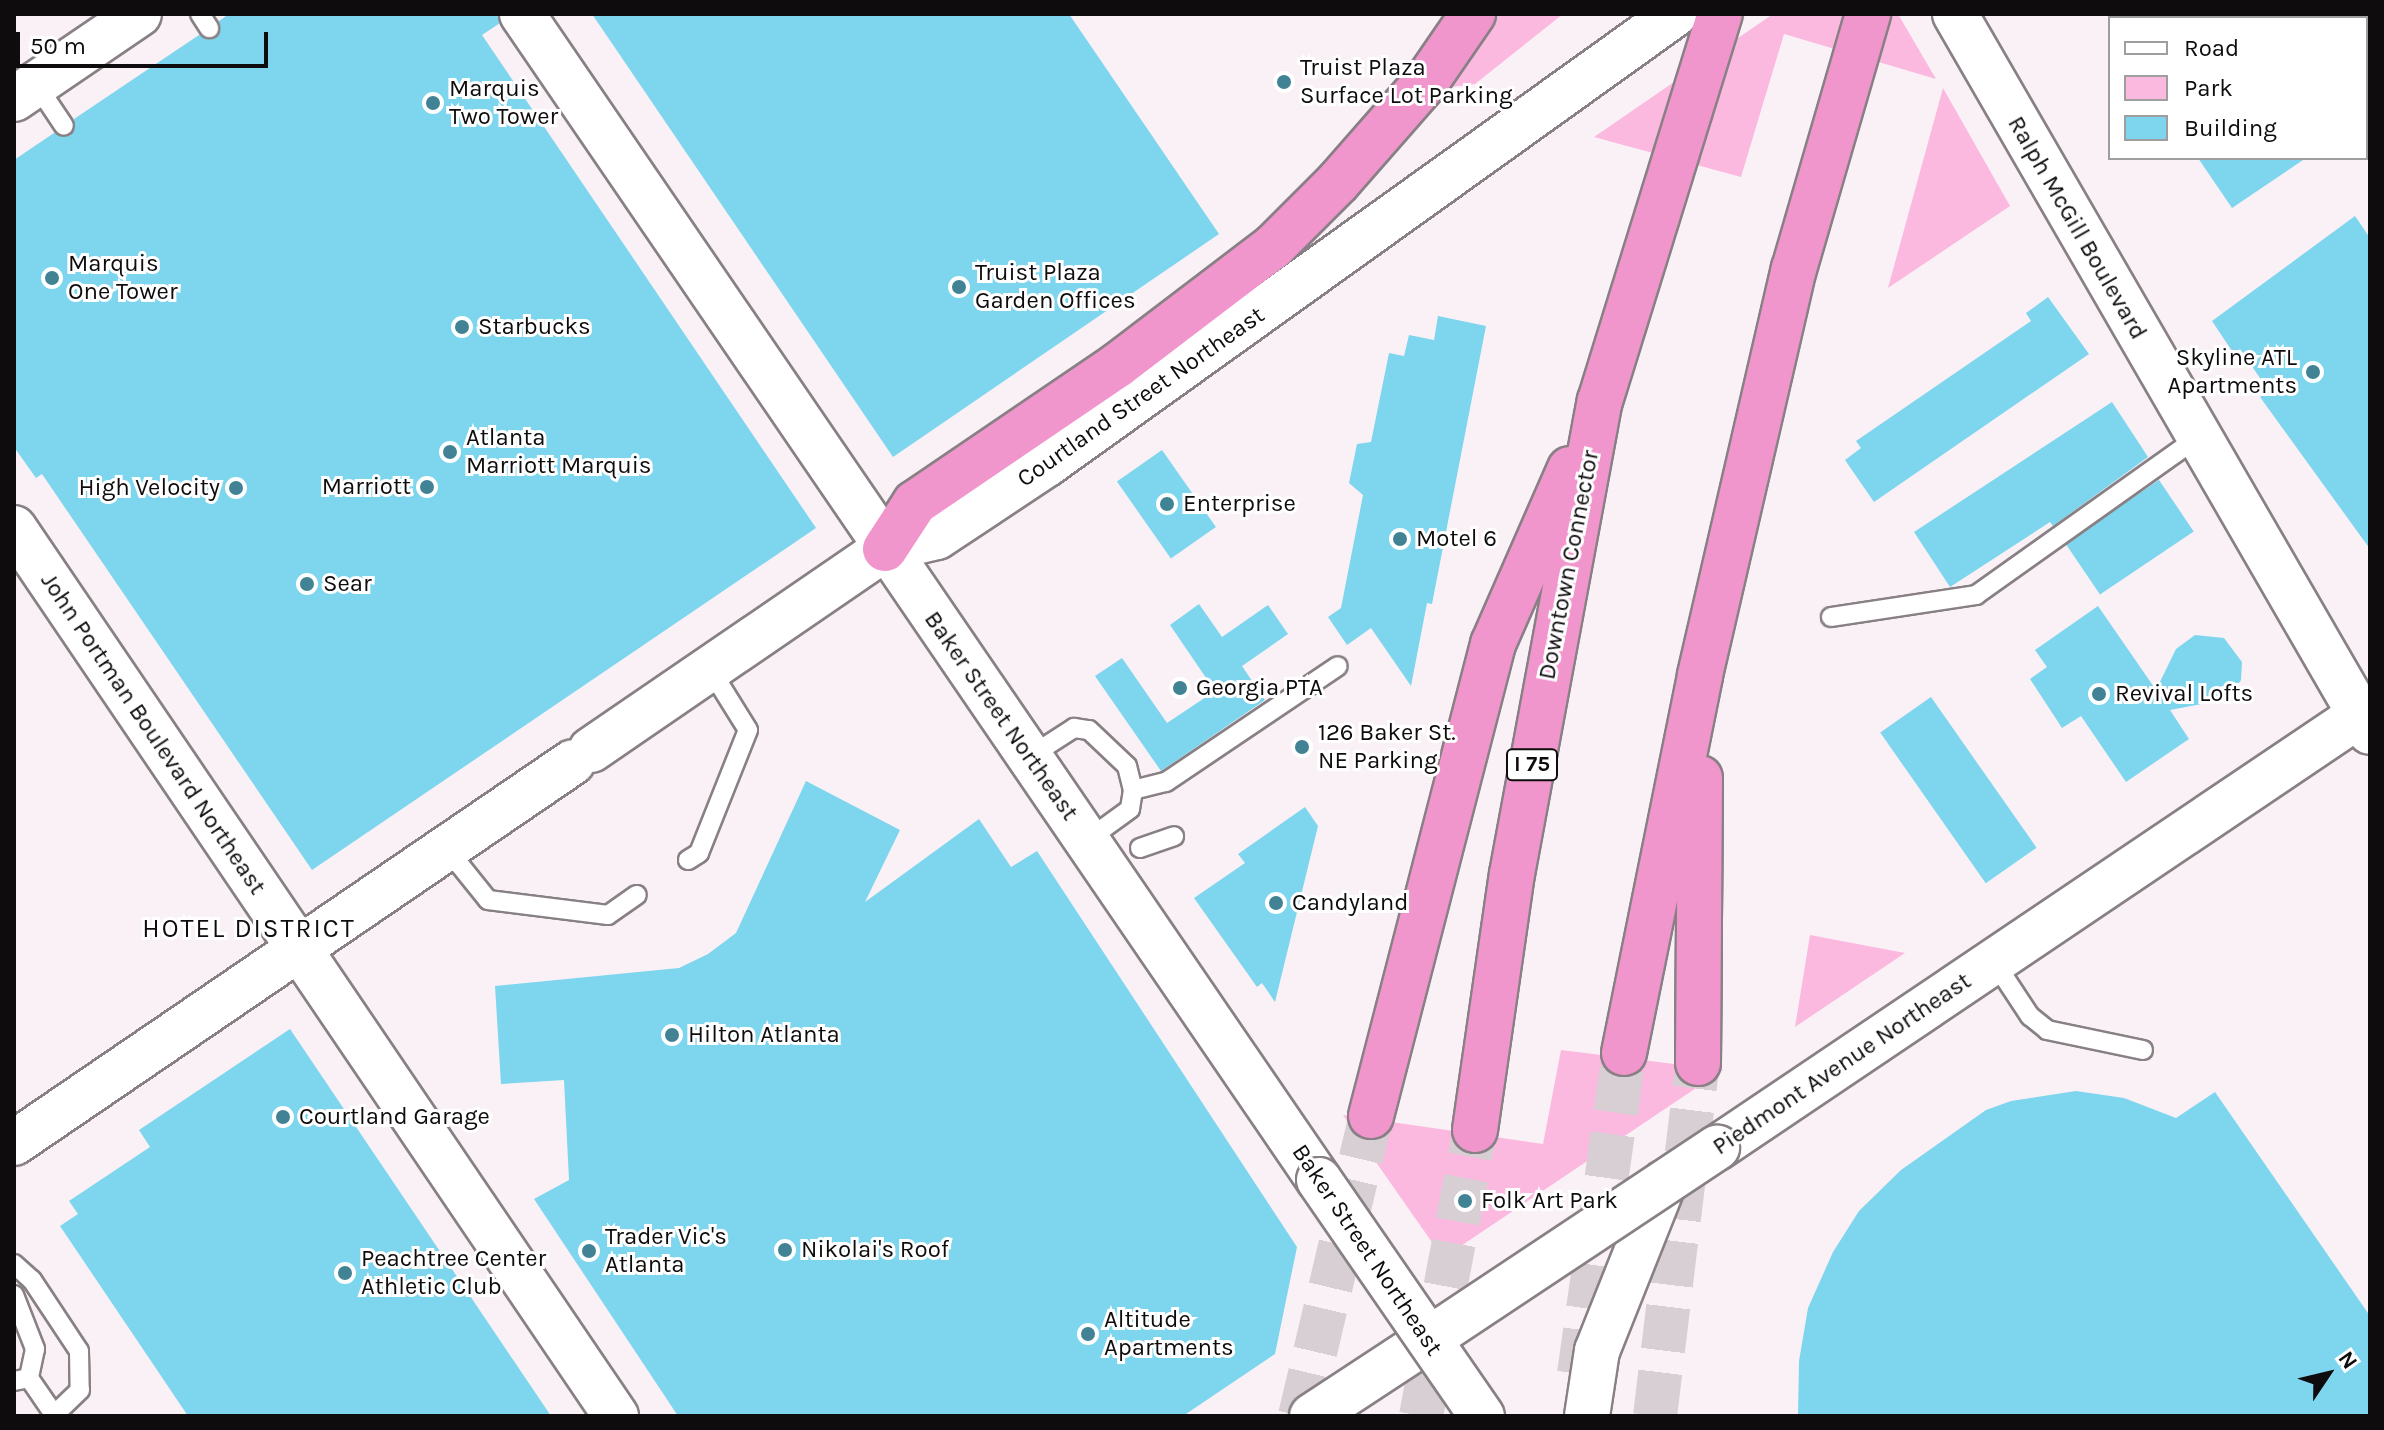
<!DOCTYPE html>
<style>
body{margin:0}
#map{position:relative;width:2384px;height:1430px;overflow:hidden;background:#faf1f6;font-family:Karla,sans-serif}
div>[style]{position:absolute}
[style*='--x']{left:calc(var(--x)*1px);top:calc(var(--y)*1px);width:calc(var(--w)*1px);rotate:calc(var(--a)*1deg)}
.green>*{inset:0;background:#fcb9e0}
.building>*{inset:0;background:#7dd5ee;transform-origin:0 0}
.motorway-tunnel>*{height:44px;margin-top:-22px;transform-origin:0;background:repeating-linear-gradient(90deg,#d7cfd3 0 44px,transparent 0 66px)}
.roads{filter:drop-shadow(2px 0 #888084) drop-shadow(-2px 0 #888084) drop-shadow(0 2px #888084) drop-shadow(0 -2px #888084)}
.service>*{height:18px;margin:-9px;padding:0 9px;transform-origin:9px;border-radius:9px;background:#fff}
.tertiary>*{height:44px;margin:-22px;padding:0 22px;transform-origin:22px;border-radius:22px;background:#fff}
.secondary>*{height:44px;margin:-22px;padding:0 22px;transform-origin:22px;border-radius:22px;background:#fff}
.motorway>*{height:44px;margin:-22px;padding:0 22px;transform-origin:22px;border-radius:22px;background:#f196cd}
.bridges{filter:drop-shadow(2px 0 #888084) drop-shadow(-2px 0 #888084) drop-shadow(0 2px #888084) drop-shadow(0 -2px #888084)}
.secondary-bridge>*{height:44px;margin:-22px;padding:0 22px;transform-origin:22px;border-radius:22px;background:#fff}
.dots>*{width:22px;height:22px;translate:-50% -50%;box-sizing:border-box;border:4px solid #fff;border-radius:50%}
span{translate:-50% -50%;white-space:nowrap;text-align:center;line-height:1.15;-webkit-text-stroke:6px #fff;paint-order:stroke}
.shield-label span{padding:2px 6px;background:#fff;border:2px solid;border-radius:6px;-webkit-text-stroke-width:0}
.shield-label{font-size:22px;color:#0f0c0e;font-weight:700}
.poi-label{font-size:24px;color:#0f0c0e}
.left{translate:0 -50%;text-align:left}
.right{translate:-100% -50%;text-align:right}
.street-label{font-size:24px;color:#0f0c0e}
.neighbourhood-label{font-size:26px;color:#0f0c0e;letter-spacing:2px}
.frame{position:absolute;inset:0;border:16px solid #0f0c0e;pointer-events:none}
.legend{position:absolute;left:2108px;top:16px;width:260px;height:144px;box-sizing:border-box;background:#fff;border:2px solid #9f9e9f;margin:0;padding:10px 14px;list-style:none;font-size:24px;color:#0f0c0e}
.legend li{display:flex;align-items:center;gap:16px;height:40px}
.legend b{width:40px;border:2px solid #9f9e9f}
.north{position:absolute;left:2288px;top:1334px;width:80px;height:80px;-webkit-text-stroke:6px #fff;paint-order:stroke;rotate:55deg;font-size:22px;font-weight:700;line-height:32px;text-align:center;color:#0f0c0e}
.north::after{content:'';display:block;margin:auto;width:28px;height:36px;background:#0f0c0e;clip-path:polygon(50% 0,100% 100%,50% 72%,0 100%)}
.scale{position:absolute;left:16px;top:32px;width:252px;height:36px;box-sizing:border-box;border:4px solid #0f0c0e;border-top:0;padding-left:10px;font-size:24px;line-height:28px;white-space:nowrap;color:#0f0c0e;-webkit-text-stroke:6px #fff;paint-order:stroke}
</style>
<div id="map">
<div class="green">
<div style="clip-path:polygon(1500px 14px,1563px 14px,1475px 84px,1444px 88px)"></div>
<div style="clip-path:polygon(1773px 14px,1898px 14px,1936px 79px,1784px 34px,1741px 177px,1594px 137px)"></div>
<div style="clip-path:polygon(1943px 88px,2010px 206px,1888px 288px)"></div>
<div style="clip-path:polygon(1810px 935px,1905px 953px,1795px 1027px)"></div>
<div style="clip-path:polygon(1561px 1050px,1723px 1070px,1443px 1258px,1343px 1115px,1543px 1144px)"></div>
</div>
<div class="building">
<div style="clip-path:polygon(229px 14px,497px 14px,500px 23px,482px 35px,816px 528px,312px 870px,42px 474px,36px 478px,14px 447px,14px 160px,54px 133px,70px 136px,74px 119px,199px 35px,216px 38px,219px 21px)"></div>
<div style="clip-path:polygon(592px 14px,1069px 14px,1219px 234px,893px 457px)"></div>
<div style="clip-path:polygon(2198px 158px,2306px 158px,2232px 208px)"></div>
<div style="clip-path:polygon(2355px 216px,2370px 238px,2370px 549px,2260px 397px,2269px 391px,2240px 349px,2234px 354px,2212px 321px)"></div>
<div style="clip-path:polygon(2048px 297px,2089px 354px,1874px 502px,1845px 460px,1861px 448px,1856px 441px,2031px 321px,2026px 313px)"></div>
<div style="clip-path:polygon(1438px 316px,1486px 326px,1432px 604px,1427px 603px,1411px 686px,1371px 628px,1347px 645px,1328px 617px,1341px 608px,1363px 495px,1349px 483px,1357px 444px,1371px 442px,1389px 353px,1404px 356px,1409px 335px,1434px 340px)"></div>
<div style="clip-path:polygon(2112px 402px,2148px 457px,2053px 526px,2050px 522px,1950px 587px,1914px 532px)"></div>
<div style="left:1162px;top:450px;width:94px;height:55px;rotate:55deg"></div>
<div style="left:2159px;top:480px;width:62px;height:113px;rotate:56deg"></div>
<div style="clip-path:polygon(1199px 604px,1222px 637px,1268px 605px,1288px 634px,1242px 666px,1265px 700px,1161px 771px,1095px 676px,1122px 658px,1167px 723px,1215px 691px,1170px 625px)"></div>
<div style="clip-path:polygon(2098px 606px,2156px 690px,2176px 649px,2195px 635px,2224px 638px,2242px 662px,2241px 680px,2228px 699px,2170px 710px,2189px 739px,2126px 782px,2081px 716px,2062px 728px,2030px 679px,2047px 667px,2035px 650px)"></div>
<div style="left:1931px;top:697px;width:184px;height:62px;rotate:55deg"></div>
<div style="clip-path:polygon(806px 781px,900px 830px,865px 902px,979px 819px,1011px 867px,1037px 851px,1297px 1247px,1275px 1354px,1183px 1416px,678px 1416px,534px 1199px,569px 1180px,564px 1080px,501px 1084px,495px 986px,679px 968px,708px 954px,736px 933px)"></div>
<div style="clip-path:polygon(1305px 807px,1318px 826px,1275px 1002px,1262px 983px,1257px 987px,1194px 898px,1245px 863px,1238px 854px)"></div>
<div style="clip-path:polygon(290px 1029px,551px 1416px,188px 1416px,60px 1226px,78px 1214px,69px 1201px,150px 1147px,139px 1130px)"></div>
<div style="clip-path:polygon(2076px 1091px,2124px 1098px,2176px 1118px,2215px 1092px,2370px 1316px,2370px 1416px,1798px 1416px,1799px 1361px,1808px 1308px,1833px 1252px,1859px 1211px,1901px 1170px,1986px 1110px,2011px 1101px)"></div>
</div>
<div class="motorway-tunnel">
<div style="--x:1579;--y:1374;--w:324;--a:-82"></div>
<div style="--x:1300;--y:1416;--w:308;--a:-76.7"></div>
<div style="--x:1421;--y:1416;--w:291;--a:-79.3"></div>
<div style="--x:1655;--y:1416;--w:356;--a:-83.1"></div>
</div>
<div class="roads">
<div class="service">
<div style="--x:200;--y:14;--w:17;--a:57"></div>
<div style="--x:36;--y:84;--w:50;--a:56.3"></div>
<div style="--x:1831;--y:617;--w:147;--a:-8.6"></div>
<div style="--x:1976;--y:595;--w:271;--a:-35.4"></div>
<div style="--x:1029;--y:757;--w:54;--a:-32.8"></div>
<div style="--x:1074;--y:728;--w:15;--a:8"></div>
<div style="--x:1089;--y:730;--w:52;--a:43.5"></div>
<div style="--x:1127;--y:766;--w:25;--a:76"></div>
<div style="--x:1133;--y:790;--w:19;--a:99"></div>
<div style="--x:1130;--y:809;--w:54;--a:144"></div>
<div style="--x:1133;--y:790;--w:34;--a:-14"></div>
<div style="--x:1166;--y:782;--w:207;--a:-34"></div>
<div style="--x:1140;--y:848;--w:36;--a:-19"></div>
<div style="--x:447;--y:849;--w:65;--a:51.2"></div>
<div style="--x:488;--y:900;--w:121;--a:7.1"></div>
<div style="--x:608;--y:915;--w:35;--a:-35"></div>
<div style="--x:688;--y:860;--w:13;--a:-32"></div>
<div style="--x:699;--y:853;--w:132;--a:-68.3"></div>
<div style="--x:748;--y:730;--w:72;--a:-121.9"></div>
<div style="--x:1995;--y:963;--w:64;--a:56.6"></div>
<div style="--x:2030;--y:1016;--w:22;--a:39"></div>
<div style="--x:2047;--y:1030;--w:98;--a:11.8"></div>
<div style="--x:14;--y:1264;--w:24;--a:42"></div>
<div style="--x:32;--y:1280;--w:85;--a:56.5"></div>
<div style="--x:79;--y:1351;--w:39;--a:89"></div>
<div style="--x:80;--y:1390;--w:36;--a:136"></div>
<div style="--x:14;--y:1295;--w:58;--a:68.7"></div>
<div style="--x:35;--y:1349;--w:30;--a:102"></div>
<div style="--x:14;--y:1381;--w:15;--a:-11"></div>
<div style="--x:29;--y:1378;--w:46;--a:55.6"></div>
</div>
<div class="tertiary">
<div style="--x:14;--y:99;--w:151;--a:-34.2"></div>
<div style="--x:14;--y:528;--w:1073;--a:55.87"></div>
</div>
<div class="secondary">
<div style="--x:522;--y:14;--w:1412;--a:55.65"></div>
<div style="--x:1955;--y:14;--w:829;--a:59.97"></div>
<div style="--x:591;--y:750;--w:356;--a:-34.4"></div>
<div style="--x:885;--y:549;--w:53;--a:-13"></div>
<div style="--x:937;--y:537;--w:132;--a:-33.6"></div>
<div style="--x:1047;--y:464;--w:773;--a:-35.62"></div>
<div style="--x:14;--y:1143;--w:676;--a:-34.28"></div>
<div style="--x:1717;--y:1148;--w:787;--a:-33.97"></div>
<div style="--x:1312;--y:1416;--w:140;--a:-33.3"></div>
<div style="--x:1587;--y:1416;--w:66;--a:-81.3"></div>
<div style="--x:1597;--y:1351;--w:181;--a:-68.3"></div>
</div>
<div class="motorway">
<div style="--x:885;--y:549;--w:55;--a:-56.9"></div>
<div style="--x:915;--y:503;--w:245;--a:-34.2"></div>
<div style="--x:1118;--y:365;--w:195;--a:-37.3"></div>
<div style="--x:1273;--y:247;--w:92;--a:-45"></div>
<div style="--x:1338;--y:182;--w:138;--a:-48.8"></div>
<div style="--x:1429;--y:78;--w:78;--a:-55.5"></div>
<div style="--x:1624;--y:1053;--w:386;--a:-78.6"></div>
<div style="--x:1700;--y:675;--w:417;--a:-77"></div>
<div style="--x:1794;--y:269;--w:266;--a:-73.8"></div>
<div style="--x:1698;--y:1063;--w:285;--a:-89.6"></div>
<div style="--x:1371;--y:1116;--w:488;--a:-75.5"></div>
<div style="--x:1493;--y:644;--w:191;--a:-66.3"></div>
<div style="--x:1475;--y:1130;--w:259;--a:-81.8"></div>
<div style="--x:1512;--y:874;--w:481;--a:-79.5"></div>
<div style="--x:1600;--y:401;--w:405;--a:-72.8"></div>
</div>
</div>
<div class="bridges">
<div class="secondary-bridge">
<div style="--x:1319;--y:1180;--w:287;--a:55.4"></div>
<div style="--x:1429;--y:1339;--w:346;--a:-33.6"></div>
</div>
</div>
<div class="dots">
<div style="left:1284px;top:82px;background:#418294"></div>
<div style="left:433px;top:103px;background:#418294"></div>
<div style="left:52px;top:278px;background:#418294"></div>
<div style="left:959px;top:287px;background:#418294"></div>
<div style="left:462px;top:327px;background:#418294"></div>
<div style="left:2313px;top:372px;background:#418294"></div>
<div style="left:450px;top:452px;background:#418294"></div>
<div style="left:427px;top:487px;background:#418294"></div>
<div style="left:236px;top:488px;background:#418294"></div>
<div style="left:1167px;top:504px;background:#418294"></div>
<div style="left:1400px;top:539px;background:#418294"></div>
<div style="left:307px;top:584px;background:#418294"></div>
<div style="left:1180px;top:688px;background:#418294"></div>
<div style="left:2099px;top:694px;background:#418294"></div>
<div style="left:1302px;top:747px;background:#418294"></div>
<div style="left:1276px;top:903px;background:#418294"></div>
<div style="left:672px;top:1035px;background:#418294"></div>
<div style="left:283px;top:1117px;background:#418294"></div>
<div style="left:1465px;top:1201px;background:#418294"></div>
<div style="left:785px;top:1250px;background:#418294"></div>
<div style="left:589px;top:1251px;background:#418294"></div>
<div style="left:345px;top:1273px;background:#418294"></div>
<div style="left:1088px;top:1334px;background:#418294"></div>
</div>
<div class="shield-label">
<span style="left:1532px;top:765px">I 75</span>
</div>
<div class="poi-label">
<span class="left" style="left:1300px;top:82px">Truist Plaza<br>Surface Lot Parking</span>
<span class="left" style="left:449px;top:103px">Marquis<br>Two Tower</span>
<span class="left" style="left:68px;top:278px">Marquis<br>One Tower</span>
<span class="left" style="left:975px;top:287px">Truist Plaza<br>Garden Offices</span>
<span class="left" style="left:478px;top:327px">Starbucks</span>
<span class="right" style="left:2297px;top:372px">Skyline ATL<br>Apartments</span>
<span class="left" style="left:466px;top:452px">Atlanta<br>Marriott Marquis</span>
<span class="right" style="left:411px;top:487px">Marriott</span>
<span class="right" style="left:220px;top:488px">High Velocity</span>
<span class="left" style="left:1183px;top:504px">Enterprise</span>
<span class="left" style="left:1416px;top:539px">Motel 6</span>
<span class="left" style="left:323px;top:584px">Sear</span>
<span class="left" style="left:1196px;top:688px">Georgia PTA</span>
<span class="left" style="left:2115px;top:694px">Revival Lofts</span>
<span class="left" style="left:1318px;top:747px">126 Baker St.<br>NE Parking</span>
<span class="left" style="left:1292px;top:903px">Candyland</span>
<span class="left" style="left:688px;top:1035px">Hilton Atlanta</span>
<span class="left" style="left:299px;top:1117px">Courtland Garage</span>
<span class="left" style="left:1481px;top:1201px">Folk Art Park</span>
<span class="left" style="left:605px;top:1251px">Trader Vic's<br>Atlanta</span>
<span class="left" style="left:801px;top:1250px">Nikolai's Roof</span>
<span class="left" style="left:361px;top:1273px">Peachtree Center<br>Athletic Club</span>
<span class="left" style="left:1104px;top:1334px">Altitude<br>Apartments</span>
</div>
<div class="street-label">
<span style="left:2077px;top:228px;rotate:60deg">Ralph McGill Boulevard</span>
<span style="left:1141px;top:397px;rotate:-35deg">Courtland Street Northeast</span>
<span style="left:1569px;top:565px;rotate:-79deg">Downtown Connector</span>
<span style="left:1001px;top:716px;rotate:55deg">Baker Street Northeast</span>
<span style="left:153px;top:734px;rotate:56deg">John Portman Boulevard Northeast</span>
<span style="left:1842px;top:1064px;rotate:-34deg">Piedmont Avenue Northeast</span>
<span style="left:1367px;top:1250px;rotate:56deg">Baker Street Northeast</span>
</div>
<div class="neighbourhood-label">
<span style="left:249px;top:929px">HOTEL DISTRICT</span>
</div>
<div class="frame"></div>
<ul class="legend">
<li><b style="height:10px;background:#fff"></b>Road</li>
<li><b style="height:22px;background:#fcb9e0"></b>Park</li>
<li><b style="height:22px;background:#7dd5ee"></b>Building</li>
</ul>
<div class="north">N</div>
<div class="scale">50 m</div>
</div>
